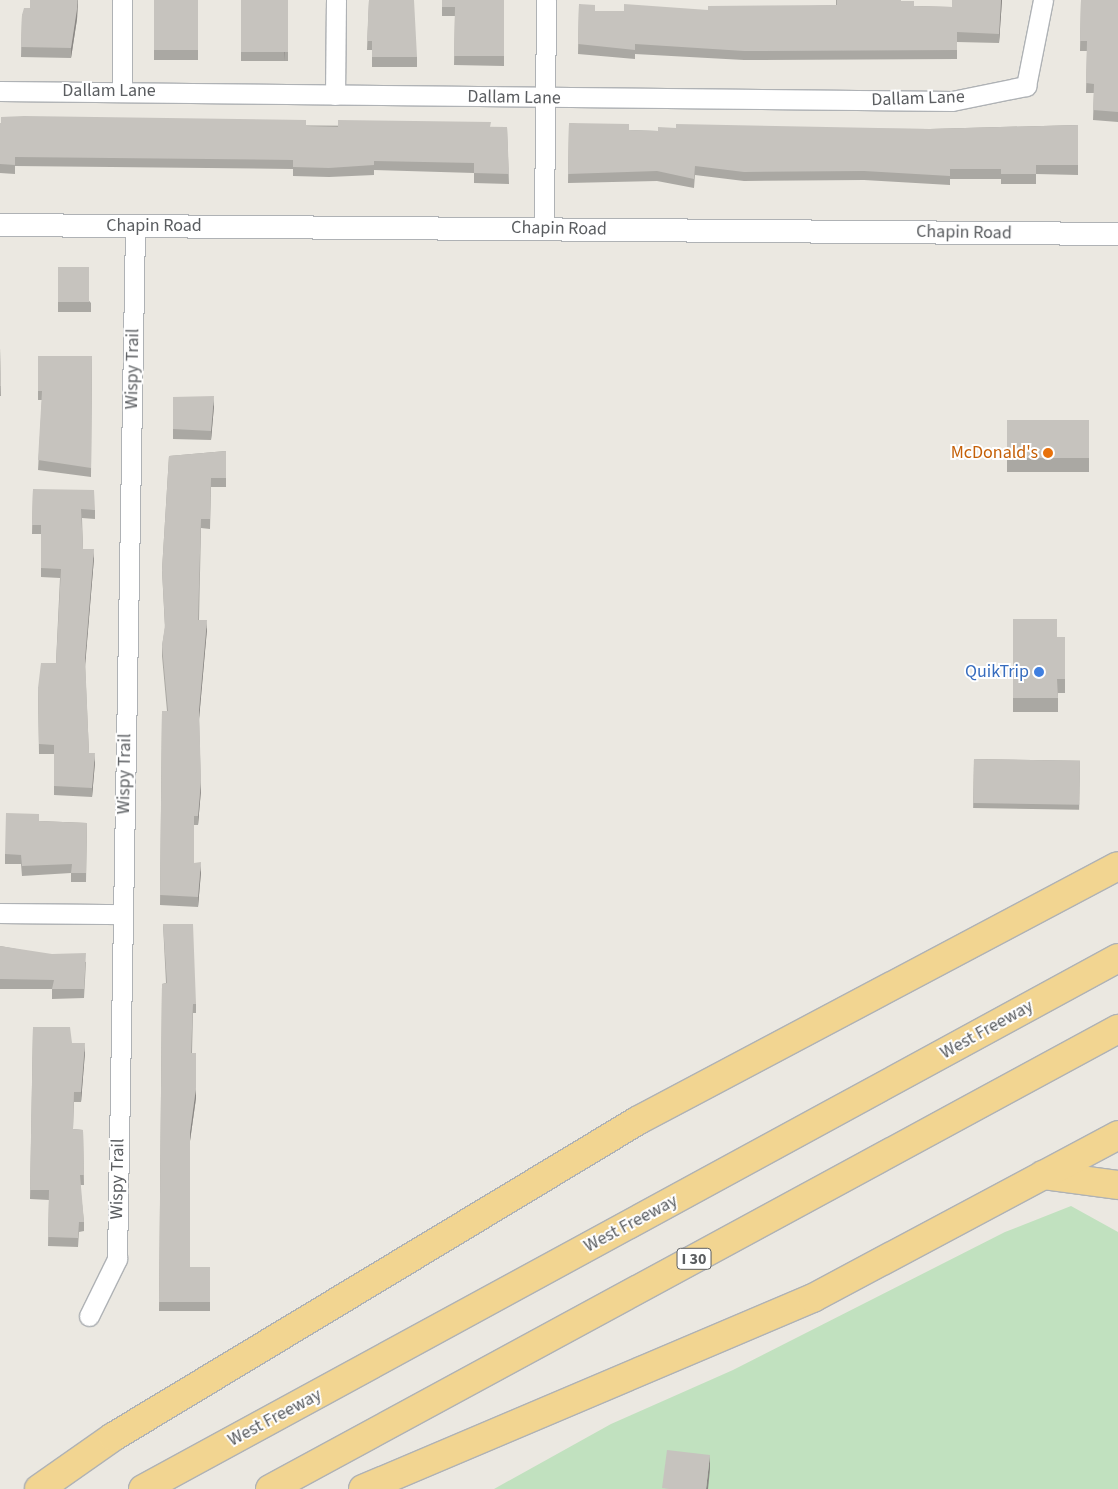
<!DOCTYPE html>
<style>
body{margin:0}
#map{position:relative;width:1118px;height:1489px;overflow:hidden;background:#ebe8e1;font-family:"Source Sans 3",sans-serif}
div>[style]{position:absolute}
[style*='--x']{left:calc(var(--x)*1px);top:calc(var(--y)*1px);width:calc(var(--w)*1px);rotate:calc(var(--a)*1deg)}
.green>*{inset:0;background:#c1e1bf}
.roads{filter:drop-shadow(1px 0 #afb2b5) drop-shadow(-1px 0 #afb2b5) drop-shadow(0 1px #afb2b5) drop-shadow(0 -1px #afb2b5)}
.minor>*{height:19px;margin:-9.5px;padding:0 9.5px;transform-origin:9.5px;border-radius:9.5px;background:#fff}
.tertiary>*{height:22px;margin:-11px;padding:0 11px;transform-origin:11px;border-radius:11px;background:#fff}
.motorway>*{height:28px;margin:-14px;padding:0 14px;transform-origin:14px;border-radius:14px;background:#f2d591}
.wall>*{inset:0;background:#aaa8a3;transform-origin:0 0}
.shaded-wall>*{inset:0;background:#8b8885}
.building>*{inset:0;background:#c6c3be;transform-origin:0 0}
.dots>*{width:14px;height:14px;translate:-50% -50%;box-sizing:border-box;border:2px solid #fff;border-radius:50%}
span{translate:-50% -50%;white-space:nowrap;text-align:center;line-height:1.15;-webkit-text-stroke:4px #fff;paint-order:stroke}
.shield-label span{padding:1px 4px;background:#fff;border:1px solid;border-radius:4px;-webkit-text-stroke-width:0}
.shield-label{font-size:16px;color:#5a5d60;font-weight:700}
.street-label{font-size:18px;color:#5a5d60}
.food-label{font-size:18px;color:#c56008}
.right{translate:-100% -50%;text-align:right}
.shop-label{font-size:18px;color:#366cbe}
</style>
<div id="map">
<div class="green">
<div style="clip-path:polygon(1071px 1206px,1118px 1232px,1118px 1489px,494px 1489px,611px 1424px,733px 1370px,1005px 1232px)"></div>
</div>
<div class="roads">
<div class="minor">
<div style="--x:122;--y:0;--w:91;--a:90"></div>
<div style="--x:0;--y:91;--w:952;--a:0.6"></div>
<div style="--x:952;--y:101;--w:76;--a:-11.5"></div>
<div style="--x:1026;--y:86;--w:88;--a:-78.8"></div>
<div style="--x:335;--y:95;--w:95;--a:-89.4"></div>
<div style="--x:544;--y:228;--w:228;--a:-89.5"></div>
<div style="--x:0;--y:913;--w:123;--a:0.5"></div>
<div style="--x:89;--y:1316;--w:64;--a:-63.8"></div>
<div style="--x:117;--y:1259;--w:1033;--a:-89"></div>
</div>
<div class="tertiary">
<div style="--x:0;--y:225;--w:1118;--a:0.46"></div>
</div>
<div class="motorway">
<div style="--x:1043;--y:1175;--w:76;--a:7.6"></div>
<div style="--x:39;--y:1489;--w:90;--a:-35.1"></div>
<div style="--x:113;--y:1437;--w:612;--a:-31.09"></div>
<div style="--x:637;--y:1121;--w:544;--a:-27.93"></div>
<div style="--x:143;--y:1489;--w:1110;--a:-28.57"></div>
<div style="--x:270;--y:1489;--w:965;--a:-28.48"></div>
<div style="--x:363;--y:1489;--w:489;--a:-23"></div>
<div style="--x:813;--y:1298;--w:346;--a:-28.1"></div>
</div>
</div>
<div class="wall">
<div style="clip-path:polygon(78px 0,77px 19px,71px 58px,21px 57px,22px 15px,30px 8px)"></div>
<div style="left:154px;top:0;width:44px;height:60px"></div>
<div style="left:241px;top:0;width:47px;height:61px"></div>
<div style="clip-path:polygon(369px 0,417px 57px,417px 67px,372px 67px,372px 50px,367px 50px)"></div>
<div style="clip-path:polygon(442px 0,504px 0,504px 66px,454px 65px,455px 16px,442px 16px)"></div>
<div style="clip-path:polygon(836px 0,901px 0,901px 1px,914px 6px,952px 7px,952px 0,1002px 0,999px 43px,957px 42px,957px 59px,744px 60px,635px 54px,635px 59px,578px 54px,579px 4px,595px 11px,624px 11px,708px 10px,836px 5px)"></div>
<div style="clip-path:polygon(1081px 0,1118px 0,1118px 122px,1093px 120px,1094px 93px,1086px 93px,1087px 51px,1080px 51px)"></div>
<div style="clip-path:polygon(0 123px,507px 127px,509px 184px,474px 183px,474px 173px,374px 170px,374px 175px,329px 177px,293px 176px,293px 169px,15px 166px,15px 174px,0 173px)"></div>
<div style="clip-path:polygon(569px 123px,629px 130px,658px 131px,676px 128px,930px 129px,1078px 125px,1078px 175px,1036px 174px,1036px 184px,1001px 184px,1001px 179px,950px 179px,950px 185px,864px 180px,744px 181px,695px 175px,694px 188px,657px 181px,568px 183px)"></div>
<div style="clip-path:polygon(58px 267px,91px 303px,91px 312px,58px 312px)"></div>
<div style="clip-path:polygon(0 348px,1px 396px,0 396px)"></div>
<div style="clip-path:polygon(38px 356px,92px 356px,91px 477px,38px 470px,42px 400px,38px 400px)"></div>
<div style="clip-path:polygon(173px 397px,214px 406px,211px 440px,173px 439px)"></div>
<div style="left:1089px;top:420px;width:52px;height:82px;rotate:90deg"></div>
<div style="clip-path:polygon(226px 451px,226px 487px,211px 487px,210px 529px,201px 528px,199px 620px,207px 629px,199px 718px,201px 790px,198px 825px,194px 825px,194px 863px,201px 872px,198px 907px,160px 905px,162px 711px,167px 711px,162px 656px,162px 646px,165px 628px,162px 570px,169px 456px)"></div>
<div style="clip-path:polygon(33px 489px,95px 510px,95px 519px,82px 518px,83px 549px,94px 558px,85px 664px,89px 753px,95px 762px,92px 797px,54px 795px,54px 754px,39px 754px,38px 688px,56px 663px,60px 578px,41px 577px,41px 534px,32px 534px)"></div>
<div style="clip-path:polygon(1013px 619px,1057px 637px,1065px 637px,1065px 693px,1058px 693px,1058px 712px,1013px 712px)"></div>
<div style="left:974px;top:759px;width:106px;height:49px;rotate:1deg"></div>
<div style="clip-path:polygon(39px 821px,87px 823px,86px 882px,71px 882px,71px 873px,22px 876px,21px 864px,5px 864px,5px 854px)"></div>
<div style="clip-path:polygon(163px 924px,196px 1004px,196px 1013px,193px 1013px,192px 1053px,196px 1098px,190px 1141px,190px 1267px,210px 1267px,210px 1311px,159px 1311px,162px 984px,166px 983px)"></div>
<div style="clip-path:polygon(0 946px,86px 962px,84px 998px,52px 999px,52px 989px,0 989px)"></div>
<div style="clip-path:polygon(33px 1027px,85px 1052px,81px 1102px,74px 1102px,73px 1129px,83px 1130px,84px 1185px,80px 1185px,84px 1222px,84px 1231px,79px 1232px,78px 1247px,48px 1246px,49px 1200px,30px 1199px)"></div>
</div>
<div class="shaded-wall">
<div style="clip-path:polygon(78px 0,77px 19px,71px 58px,71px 48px)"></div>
<div style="clip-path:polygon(288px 0,284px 61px,284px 52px)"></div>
<div style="clip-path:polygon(1001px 0,1002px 0,999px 43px,999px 34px)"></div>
<div style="clip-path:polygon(214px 396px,214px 406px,211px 440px,211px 431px)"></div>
<div style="clip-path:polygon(94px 549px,94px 558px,85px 667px,85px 658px)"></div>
<div style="clip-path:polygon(207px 620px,207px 629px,199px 720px,199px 710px)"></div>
<div style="clip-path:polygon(95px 753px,95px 762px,92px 797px,92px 788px)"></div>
<div style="clip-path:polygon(201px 781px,201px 790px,198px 825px,198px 816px)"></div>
<div style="clip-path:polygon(201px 862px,201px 872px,198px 907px,198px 897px)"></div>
<div style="clip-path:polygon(85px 1043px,85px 1052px,81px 1102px,81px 1092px)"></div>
<div style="clip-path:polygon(196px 1088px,196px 1098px,190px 1141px,190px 1132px)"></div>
<div style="clip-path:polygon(710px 1455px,710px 1469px,708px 1489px,706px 1489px)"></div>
</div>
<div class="building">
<div style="clip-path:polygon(30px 0,77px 0,77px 9px,71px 48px,21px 47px,22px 15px,24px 8px,30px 8px)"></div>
<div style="left:154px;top:0;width:44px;height:50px"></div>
<div style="left:241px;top:0;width:47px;height:52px"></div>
<div style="clip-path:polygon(369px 0,414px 0,417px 57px,372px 57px,372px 41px,367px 41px)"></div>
<div style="clip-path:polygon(442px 0,504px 0,504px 56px,454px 56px,455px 7px,442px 7px)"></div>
<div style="clip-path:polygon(837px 0,901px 0,901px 1px,914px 1px,914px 6px,952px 7px,952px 0,1001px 0,999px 34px,957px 32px,957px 50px,744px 51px,635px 44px,635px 50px,578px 44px,579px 4px,595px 5px,595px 11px,624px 11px,624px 4px,708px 10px,708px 6px,837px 5px)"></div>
<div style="clip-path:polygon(1081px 0,1118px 0,1118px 112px,1093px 110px,1094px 84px,1086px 83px,1087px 41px,1080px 41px)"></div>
<div style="clip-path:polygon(24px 116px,306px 120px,306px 126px,338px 127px,338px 120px,491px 122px,490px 127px,507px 127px,509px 174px,474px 173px,474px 163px,374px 161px,374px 165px,329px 168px,293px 167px,293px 160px,15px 157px,15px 165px,0 164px,0 123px,1px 123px,1px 117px)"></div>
<div style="clip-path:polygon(569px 123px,629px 124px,629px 130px,658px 131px,658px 127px,676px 128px,676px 124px,930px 129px,1078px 125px,1078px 165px,1036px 165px,1036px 174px,1001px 174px,1001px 169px,950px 169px,950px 176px,864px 171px,744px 172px,695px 166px,694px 179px,657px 171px,568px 174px)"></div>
<div style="left:58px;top:267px;width:31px;height:35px"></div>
<div style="clip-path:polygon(0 348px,1px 386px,0 386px)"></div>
<div style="clip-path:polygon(38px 356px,92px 356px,91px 468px,38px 460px,42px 391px,38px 391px)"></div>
<div style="clip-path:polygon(214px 396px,211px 431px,173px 429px,173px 397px)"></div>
<div style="left:1089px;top:420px;width:38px;height:82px;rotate:90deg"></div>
<div style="clip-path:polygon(226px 451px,226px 478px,211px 478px,210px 519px,201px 519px,198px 620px,207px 620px,199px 710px,201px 781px,198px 816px,194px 816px,194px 863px,201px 862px,198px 897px,160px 895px,162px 711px,168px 711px,162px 646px,165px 625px,162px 570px,169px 456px)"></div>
<div style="clip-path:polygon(33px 489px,94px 490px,95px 510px,81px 509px,83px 549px,94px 549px,85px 658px,89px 753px,95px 753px,92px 788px,54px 786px,54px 745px,39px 744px,38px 688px,41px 663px,56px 663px,61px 569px,41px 568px,41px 525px,32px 525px)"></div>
<div style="clip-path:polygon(1013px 619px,1057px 619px,1057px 637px,1065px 637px,1065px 679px,1057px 679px,1058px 698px,1013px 698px)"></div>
<div style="left:974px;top:759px;width:106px;height:44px;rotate:1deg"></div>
<div style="clip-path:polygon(6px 813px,39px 814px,39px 821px,87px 823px,86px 873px,71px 873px,72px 864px,22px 866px,21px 855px,5px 854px)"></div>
<div style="clip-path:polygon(163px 924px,193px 924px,196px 1004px,193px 1004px,191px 1053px,196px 1053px,196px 1088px,190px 1132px,190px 1267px,210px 1267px,210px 1302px,159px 1302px,162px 984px,167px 983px)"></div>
<div style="clip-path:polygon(0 946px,52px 954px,86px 953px,84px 989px,52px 989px,54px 980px,0 979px)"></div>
<div style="clip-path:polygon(33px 1027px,70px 1027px,72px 1043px,85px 1043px,81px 1092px,74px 1092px,73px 1129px,83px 1130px,84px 1175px,80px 1175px,84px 1222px,79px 1222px,78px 1238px,48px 1237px,49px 1190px,30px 1190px)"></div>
<div style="clip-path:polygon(667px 1450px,710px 1455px,706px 1489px,669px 1489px,662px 1488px)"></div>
</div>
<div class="dots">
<div style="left:1048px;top:453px;background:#e8710a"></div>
<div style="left:1039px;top:672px;background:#3f7fe0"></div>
</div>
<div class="shield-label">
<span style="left:694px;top:1259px">I 30</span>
</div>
<div class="street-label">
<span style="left:109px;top:91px">Dallam Lane</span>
<span style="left:514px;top:98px;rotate:1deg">Dallam Lane</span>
<span style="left:918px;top:99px;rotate:-2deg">Dallam Lane</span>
<span style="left:154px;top:226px">Chapin Road</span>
<span style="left:559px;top:229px;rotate:1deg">Chapin Road</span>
<span style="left:964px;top:233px;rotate:1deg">Chapin Road</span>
<span style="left:133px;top:369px;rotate:-89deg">Wispy Trail</span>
<span style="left:125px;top:774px;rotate:-89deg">Wispy Trail</span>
<span style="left:987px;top:1030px;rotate:-29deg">West Freeway</span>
<span style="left:118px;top:1179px;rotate:-89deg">Wispy Trail</span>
<span style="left:631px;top:1224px;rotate:-28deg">West Freeway</span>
<span style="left:275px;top:1418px;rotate:-28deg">West Freeway</span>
</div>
<div class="food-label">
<span class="right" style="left:1038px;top:453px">McDonald's</span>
</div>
<div class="shop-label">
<span class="right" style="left:1029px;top:672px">QuikTrip</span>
</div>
</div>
